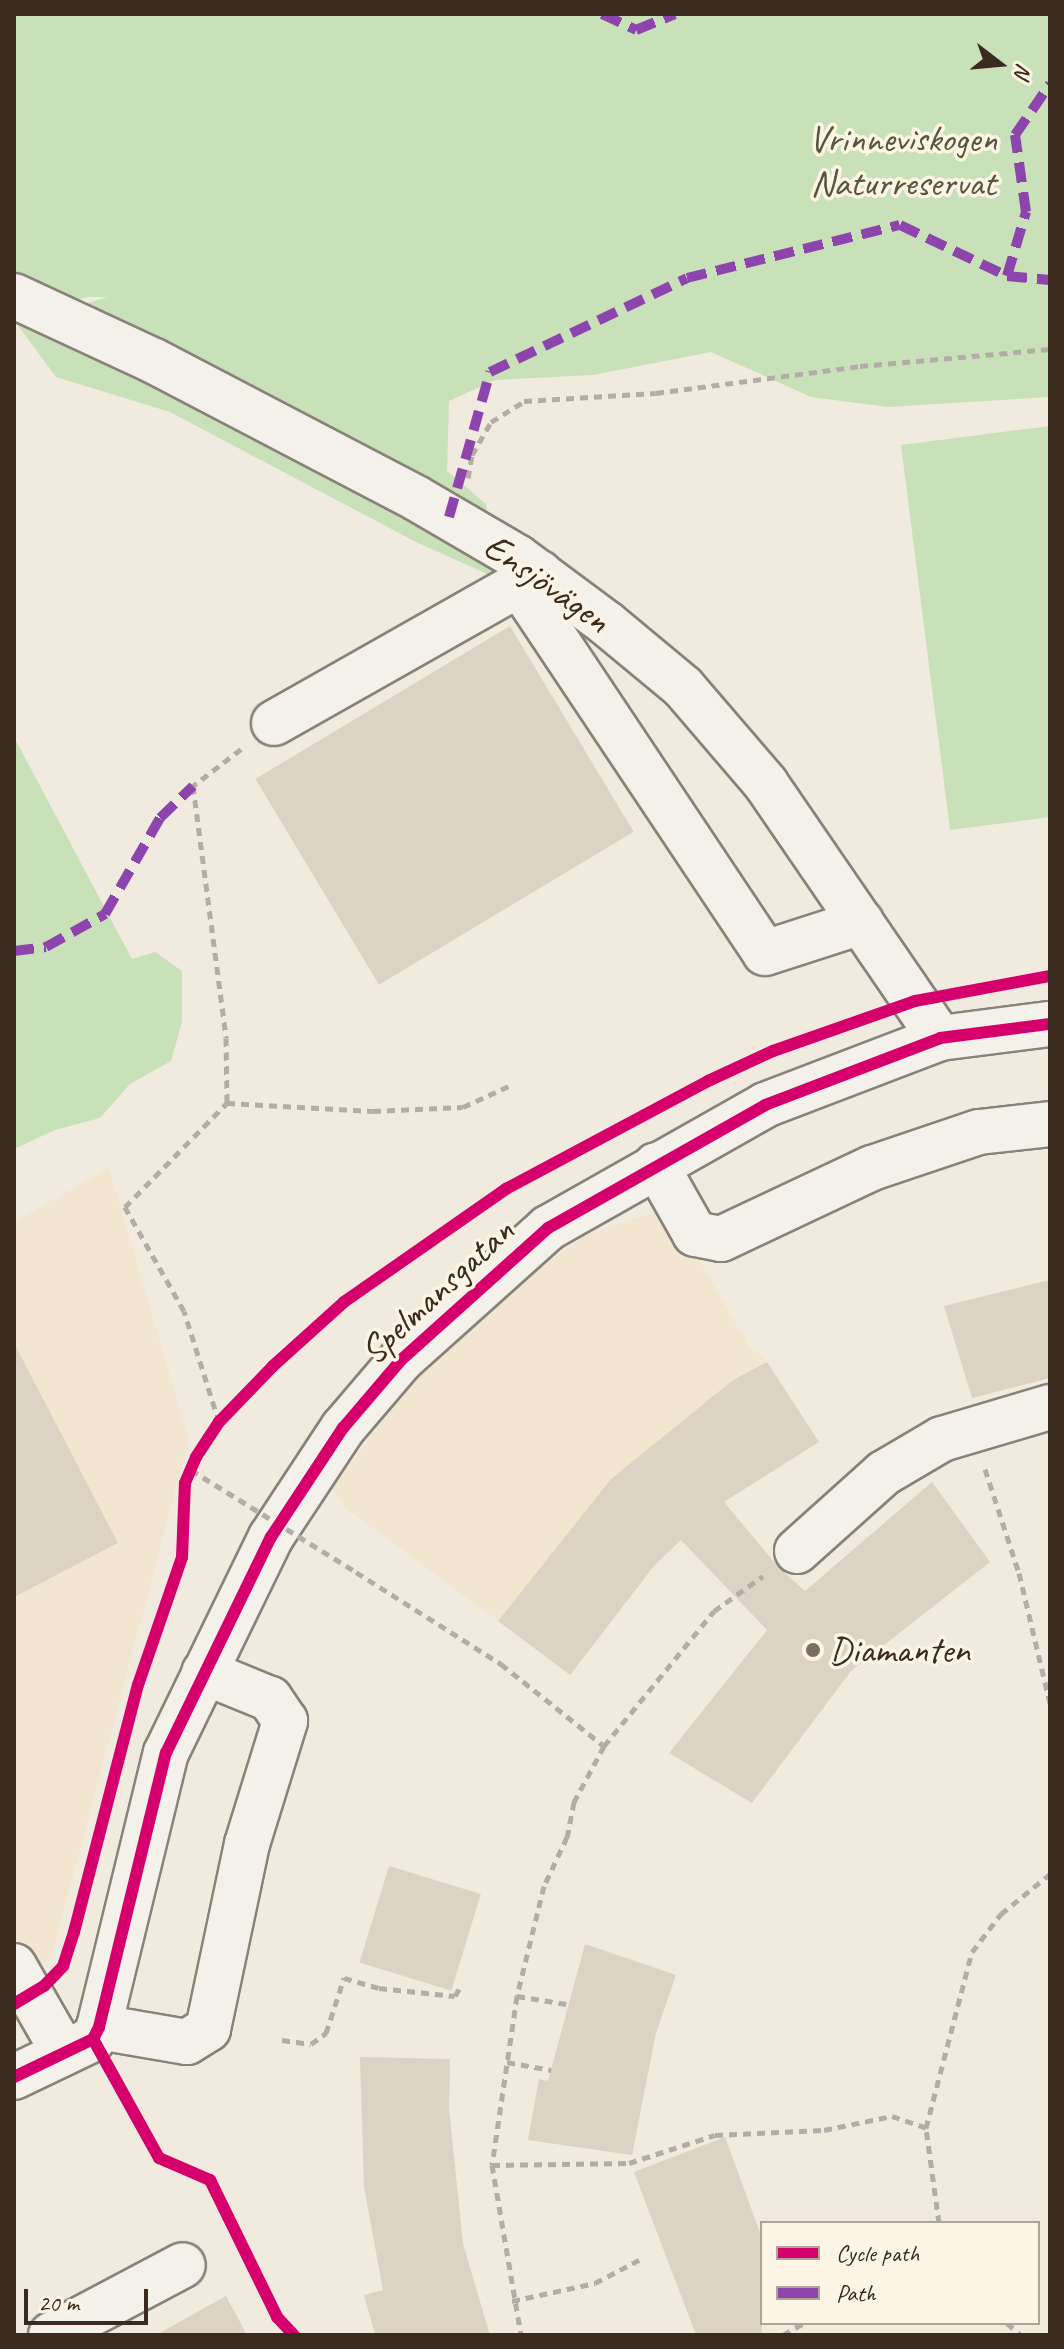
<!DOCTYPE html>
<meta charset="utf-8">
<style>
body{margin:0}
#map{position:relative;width:1064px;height:2349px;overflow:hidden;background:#f1eade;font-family:Caveat,sans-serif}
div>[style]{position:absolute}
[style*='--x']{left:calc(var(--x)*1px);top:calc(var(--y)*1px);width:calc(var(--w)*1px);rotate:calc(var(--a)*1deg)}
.built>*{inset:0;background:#f3e6d0}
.green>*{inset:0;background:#c8e1b9}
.building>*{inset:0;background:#dcd3c5;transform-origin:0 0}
.path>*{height:5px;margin-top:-2.5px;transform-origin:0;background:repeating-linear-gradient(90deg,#b2aea7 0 8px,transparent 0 14px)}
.roads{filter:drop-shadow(2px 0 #888279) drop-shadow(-2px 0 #888279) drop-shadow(0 2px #888279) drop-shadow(0 -2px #888279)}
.minor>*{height:44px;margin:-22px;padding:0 22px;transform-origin:22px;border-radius:22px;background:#f4f1ea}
.path-bridge>*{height:5px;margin-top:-2.5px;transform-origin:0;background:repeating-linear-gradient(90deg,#b2aea7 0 8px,transparent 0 14px)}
.quiet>*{height:10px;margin-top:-5px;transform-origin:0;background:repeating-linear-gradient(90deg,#8e44ad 0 20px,transparent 0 30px)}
.cycleway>*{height:12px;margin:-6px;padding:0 6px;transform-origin:6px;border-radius:6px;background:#d6006c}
.dots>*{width:22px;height:22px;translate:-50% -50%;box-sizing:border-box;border:4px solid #fcf5e5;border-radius:50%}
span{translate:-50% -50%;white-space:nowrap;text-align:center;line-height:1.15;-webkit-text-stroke:7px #fcf5e5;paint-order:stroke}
.park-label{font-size:38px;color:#56563d}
.street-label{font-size:38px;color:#3b2a1e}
.poi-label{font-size:38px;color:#3b2a1e}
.left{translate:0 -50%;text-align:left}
.frame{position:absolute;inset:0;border:16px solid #3b2a1e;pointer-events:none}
.legend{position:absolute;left:760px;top:2221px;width:280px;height:104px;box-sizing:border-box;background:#fcf5e5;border:2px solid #afa495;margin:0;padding:10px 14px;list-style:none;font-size:24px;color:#3b2a1e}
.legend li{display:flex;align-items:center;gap:16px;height:40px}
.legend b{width:40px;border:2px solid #afa495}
.north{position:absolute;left:960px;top:24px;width:80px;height:80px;-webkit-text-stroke:6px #fcf5e5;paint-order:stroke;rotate:106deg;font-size:22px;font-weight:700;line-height:32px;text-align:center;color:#3b2a1e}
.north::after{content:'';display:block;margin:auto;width:28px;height:36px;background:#3b2a1e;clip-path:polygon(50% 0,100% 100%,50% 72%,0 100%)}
.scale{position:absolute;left:24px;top:2289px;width:124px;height:36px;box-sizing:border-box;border:4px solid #3b2a1e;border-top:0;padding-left:10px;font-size:24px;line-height:28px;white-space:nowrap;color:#3b2a1e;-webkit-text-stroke:6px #fcf5e5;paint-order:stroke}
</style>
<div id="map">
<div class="built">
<div style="clip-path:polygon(109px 1168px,189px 1440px,51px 1958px,14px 1977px,14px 1222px)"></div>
<div style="clip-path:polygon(669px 1207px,748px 1345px,767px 1362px,733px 1380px,611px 1479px,498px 1621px,344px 1507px,330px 1484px,355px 1459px,400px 1394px,532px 1274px,585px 1236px)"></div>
</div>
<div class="green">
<div style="clip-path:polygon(14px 14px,1050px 14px,1050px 397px,888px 407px,811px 397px,711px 352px,593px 375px,495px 380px,449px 401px,447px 471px,486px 504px,496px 578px,416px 542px,170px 412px,56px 377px,17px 324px,108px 297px,88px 297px,14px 317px)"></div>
<div style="clip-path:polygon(1050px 426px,1050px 817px,950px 830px,901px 445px)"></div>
<div style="clip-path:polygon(14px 737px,132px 959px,155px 952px,182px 971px,182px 1022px,171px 1061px,130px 1084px,100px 1118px,55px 1130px,14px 1149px)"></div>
</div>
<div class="building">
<div style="left:510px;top:626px;width:240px;height:297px;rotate:59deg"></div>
<div style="clip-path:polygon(1050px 1280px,1050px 1378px,972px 1398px,944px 1306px)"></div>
<div style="clip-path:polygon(14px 1343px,118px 1543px,14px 1597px)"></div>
<div style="clip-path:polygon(767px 1362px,819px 1442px,724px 1502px,779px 1568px,805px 1591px,932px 1482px,990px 1562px,851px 1671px,752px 1803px,669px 1753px,767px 1630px,681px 1540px,654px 1566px,570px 1675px,498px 1621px,611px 1479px,733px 1380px)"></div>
<div style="left:389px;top:1866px;width:96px;height:101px;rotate:17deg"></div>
<div style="clip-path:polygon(585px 1944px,676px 1975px,656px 2033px,632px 2155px,528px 2140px,539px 2079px,548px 2081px)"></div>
<div style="clip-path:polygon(360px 2057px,450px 2059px,449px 2108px,463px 2244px,490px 2335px,375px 2335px,364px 2295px,383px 2290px,364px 2187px)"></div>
<div style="clip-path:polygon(725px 2137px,762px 2238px,762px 2335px,696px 2335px,634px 2172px)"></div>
<div style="clip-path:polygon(226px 2296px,247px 2335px,156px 2335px)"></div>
</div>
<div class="path">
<div style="--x:468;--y:478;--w:23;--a:-80"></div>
<div style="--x:472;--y:455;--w:38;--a:-60"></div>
<div style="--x:491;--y:422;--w:39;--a:-32"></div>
<div style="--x:524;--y:401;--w:132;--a:-3.5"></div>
<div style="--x:656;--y:393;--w:206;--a:-7.5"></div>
<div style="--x:860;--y:366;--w:191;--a:-5.1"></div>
<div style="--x:241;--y:749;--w:61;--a:142.4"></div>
<div style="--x:193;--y:786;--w:254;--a:82.5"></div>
<div style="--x:226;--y:1038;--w:65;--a:89.1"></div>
<div style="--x:227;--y:1103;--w:146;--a:3.1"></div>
<div style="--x:373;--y:1111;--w:90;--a:-2.5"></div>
<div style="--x:463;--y:1107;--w:55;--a:-24.7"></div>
<div style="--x:219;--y:1422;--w:116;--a:-107.5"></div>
<div style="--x:184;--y:1311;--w:120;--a:-119.6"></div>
<div style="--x:125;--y:1207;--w:146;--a:-45.6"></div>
<div style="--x:985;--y:1469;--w:109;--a:71.9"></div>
<div style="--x:1019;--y:1573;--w:134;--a:76.6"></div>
<div style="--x:356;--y:1572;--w:172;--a:32.4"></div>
<div style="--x:501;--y:1664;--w:132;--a:38.5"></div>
<div style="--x:604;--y:1746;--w:64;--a:118.2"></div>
<div style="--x:574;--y:1802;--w:36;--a:101"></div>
<div style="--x:567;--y:1837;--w:54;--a:115.1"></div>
<div style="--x:544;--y:1886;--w:113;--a:103.8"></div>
<div style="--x:517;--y:1996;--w:171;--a:98.4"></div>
<div style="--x:492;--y:2165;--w:172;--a:80.3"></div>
<div style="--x:604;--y:1746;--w:174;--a:-50.8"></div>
<div style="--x:714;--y:1611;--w:60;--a:-35.5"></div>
<div style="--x:517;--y:1996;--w:50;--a:9.3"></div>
<div style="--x:282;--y:2040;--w:29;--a:8"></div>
<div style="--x:311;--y:2044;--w:19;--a:-36"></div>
<div style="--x:326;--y:2033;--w:58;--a:-71.9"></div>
<div style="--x:344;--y:1978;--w:36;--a:16"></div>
<div style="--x:379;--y:1988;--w:76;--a:6"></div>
<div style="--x:455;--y:1996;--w:14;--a:-60"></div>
<div style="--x:507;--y:2062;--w:45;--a:10.3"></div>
<div style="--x:492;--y:2165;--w:137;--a:-0.8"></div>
<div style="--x:629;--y:2163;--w:90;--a:-18"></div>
<div style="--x:715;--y:2135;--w:109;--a:-2.6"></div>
<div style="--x:824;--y:2130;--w:69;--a:-11.6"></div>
<div style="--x:892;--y:2116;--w:36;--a:19"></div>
<div style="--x:939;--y:2223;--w:96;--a:-97.8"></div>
<div style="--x:926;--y:2128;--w:182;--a:-75.4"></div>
<div style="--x:972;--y:1952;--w:48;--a:-52.7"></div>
<div style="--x:1001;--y:1914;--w:63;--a:-39.2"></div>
<div style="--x:512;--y:2301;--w:85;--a:-12.2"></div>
<div style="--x:595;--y:2283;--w:52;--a:-27.6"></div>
<div style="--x:1007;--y:2323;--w:18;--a:41"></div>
<div style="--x:783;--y:2335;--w:24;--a:-30"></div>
</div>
<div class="roads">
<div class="minor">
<div style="--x:14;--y:296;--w:154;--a:24.9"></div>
<div style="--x:154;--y:361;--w:296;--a:27.6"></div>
<div style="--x:416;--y:498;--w:117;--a:30.3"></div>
<div style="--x:517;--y:557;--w:111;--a:36.6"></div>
<div style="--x:606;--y:623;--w:100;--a:39.7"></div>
<div style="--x:683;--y:687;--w:128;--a:49.4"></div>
<div style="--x:766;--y:784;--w:308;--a:55.6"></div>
<div style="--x:519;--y:584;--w:443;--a:56.3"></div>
<div style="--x:765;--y:953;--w:101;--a:-17.9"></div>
<div style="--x:274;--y:723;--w:305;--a:-29.5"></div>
<div style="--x:656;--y:1165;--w:79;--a:60.5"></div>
<div style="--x:695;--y:1234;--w:26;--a:11"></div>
<div style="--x:721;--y:1239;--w:167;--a:-25.2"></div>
<div style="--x:872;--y:1168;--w:113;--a:-18.6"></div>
<div style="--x:979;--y:1132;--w:71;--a:-6.4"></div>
<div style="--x:797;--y:1551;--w:117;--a:-41.9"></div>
<div style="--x:884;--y:1473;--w:67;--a:-30.4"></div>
<div style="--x:942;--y:1439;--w:113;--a:-16.5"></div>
<div style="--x:14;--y:1966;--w:100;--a:60.1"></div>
<div style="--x:99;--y:2027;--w:89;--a:9.7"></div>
<div style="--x:187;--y:2042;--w:25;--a:-32"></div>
<div style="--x:208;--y:2029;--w:189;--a:-78.1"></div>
<div style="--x:247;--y:1844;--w:129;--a:-72.8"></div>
<div style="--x:285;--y:1721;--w:27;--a:-124"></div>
<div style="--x:270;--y:1699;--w:71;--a:-157.8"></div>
<div style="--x:14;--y:2077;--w:88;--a:-25.7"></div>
<div style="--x:93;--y:2039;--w:13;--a:-63"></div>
<div style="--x:99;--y:2027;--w:282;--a:-76.3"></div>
<div style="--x:166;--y:1753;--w:240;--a:-64.1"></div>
<div style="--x:271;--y:1537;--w:131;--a:-56.6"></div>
<div style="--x:343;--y:1428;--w:89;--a:-49.5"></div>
<div style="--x:401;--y:1360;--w:198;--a:-41.9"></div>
<div style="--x:548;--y:1228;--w:249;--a:-29.5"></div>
<div style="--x:765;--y:1105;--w:187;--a:-20.9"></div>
<div style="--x:940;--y:1038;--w:111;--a:-7.3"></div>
<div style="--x:51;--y:2335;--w:149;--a:-27.9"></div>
</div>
</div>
<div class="path-bridge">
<div style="--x:191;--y:1470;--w:194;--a:31.7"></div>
</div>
<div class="quiet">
<div style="--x:602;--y:14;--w:38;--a:25"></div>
<div style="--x:636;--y:30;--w:42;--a:-22.3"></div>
<div style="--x:1007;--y:276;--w:67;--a:-73.5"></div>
<div style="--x:1026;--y:212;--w:78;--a:-98.1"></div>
<div style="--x:1015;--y:135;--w:62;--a:-55.5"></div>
<div style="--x:449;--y:517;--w:151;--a:-74.2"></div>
<div style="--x:490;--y:372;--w:218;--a:-25.5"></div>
<div style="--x:687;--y:278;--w:219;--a:-14"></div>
<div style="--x:900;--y:225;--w:119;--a:25.5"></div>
<div style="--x:1007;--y:276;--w:43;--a:5.3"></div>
<div style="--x:14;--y:951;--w:32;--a:-7"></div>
<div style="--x:46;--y:947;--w:68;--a:-29.2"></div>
<div style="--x:105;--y:914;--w:111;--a:-60.2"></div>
<div style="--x:160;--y:818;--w:46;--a:-44.1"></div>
</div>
<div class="cycleway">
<div style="--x:14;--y:2004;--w:35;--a:-31"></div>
<div style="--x:44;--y:1986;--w:28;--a:-46"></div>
<div style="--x:63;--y:1966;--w:36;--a:-72"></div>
<div style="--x:74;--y:1932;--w:255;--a:-75.5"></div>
<div style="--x:138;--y:1685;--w:135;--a:-71"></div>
<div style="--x:182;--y:1557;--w:74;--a:-87.7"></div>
<div style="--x:185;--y:1483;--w:28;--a:-67"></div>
<div style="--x:196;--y:1457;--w:42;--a:-56.7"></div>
<div style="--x:219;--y:1422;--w:78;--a:-46"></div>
<div style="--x:273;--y:1366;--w:96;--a:-42"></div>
<div style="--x:344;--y:1302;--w:198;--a:-34.9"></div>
<div style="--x:506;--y:1189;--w:229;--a:-28.1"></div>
<div style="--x:708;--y:1081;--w:72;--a:-24.8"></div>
<div style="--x:773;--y:1051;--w:151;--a:-19.4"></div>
<div style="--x:915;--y:1001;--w:137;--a:-10.5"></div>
<div style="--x:93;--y:2039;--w:136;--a:61"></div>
<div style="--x:159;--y:2158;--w:56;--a:23.3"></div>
<div style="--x:210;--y:2180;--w:153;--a:63.9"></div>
<div style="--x:277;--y:2317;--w:25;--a:47"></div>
<div style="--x:14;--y:2077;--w:88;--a:-25.7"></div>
<div style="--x:93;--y:2039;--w:13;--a:-63"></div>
<div style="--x:99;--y:2027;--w:282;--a:-76.3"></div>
<div style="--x:166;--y:1753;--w:240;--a:-64.1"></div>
<div style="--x:271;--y:1537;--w:131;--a:-56.6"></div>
<div style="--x:343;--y:1428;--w:89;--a:-49.5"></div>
<div style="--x:401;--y:1360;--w:198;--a:-41.9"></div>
<div style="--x:548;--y:1228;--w:249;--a:-29.5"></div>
<div style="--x:765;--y:1105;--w:187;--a:-20.9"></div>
<div style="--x:940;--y:1038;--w:111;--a:-7.3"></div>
</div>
<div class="dots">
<div style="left:813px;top:1650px;background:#7b6d61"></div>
</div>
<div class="park-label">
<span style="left:903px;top:161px">Vrinneviskogen<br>Naturreservat</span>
</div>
<div class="street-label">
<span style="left:547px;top:583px;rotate:35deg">Ensjövägen</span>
<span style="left:437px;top:1291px;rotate:-43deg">Spelmansgatan</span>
</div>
<div class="poi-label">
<span class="left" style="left:829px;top:1650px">Diamanten</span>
</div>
<div class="frame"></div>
<ul class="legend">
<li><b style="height:10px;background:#d6006c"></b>Cycle path</li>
<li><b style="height:10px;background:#8e44ad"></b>Path</li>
</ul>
<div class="north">N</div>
<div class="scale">20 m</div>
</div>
